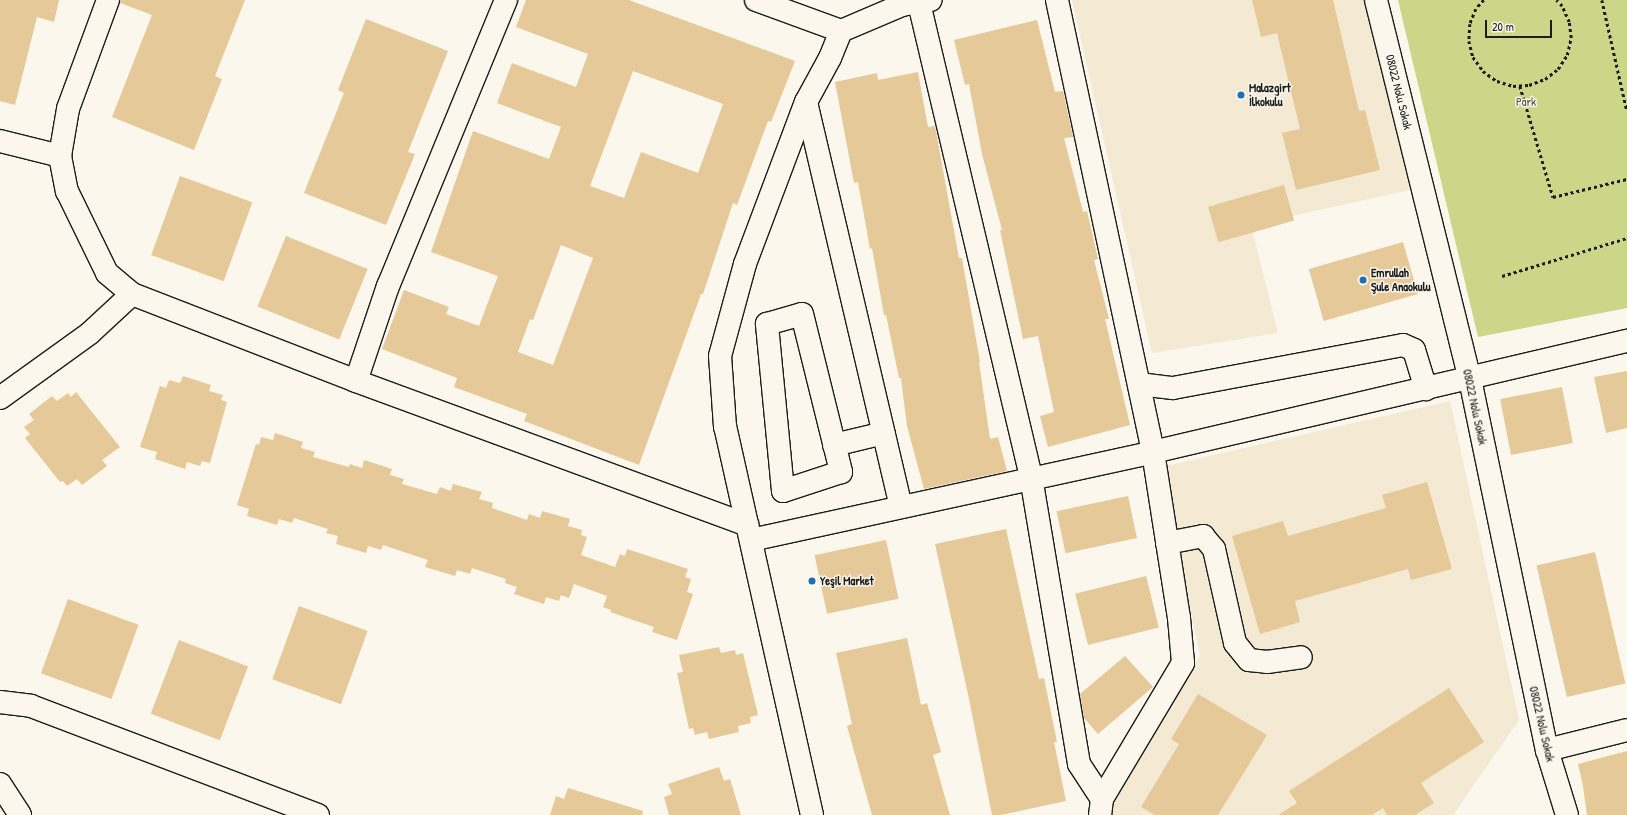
<!DOCTYPE html>
<meta charset="utf-8">
<style>
body{margin:0}
#map{position:relative;width:1627px;height:815px;overflow:hidden;background:#fbf7ec;font-family:"Patrick Hand",sans-serif}
div>[style]{position:absolute}
[style*='--x']{left:calc(var(--x)*1px);top:calc(var(--y)*1px);width:calc(var(--w)*1px);rotate:calc(var(--a)*1deg)}
.built>*{inset:0;background:#f4e9d3}
.green>*{inset:0;background:#cbd689}
.building>*{inset:0;background:#e5c999;transform-origin:0 0}
.path>*{height:2.5px;margin-top:-1.25px;transform-origin:0;background:repeating-linear-gradient(90deg,#1c1c1c 0 3px,transparent 0 6px)}
.roads{filter:drop-shadow(1px 0 #1c1c1c) drop-shadow(-1px 0 #1c1c1c) drop-shadow(0 1px #1c1c1c) drop-shadow(0 -1px #1c1c1c)}
.minor>*{height:22px;margin:-11px;padding:0 11px;transform-origin:11px;border-radius:11px;background:#fbf7ec}
.dots>*{width:11px;height:11px;translate:-50% -50%;box-sizing:border-box;border:2px solid #fbf7ec;border-radius:50%}
span{translate:-50% -50%;white-space:nowrap;text-align:center;line-height:1.15;-webkit-text-stroke:3px #fbf7ec;paint-order:stroke}
.poi-label{font-size:12px;color:#1c1c1c;font-weight:700}
.left{translate:0 -50%;text-align:left}
.street-label{font-size:12px;color:#1c1c1c}
.park-label{font-size:12px;color:#51543d}
.scale{position:absolute;left:1485px;top:20px;width:67px;height:18px;box-sizing:border-box;border:2px solid #1c1c1c;border-top:0;padding-left:5px;font-size:12px;line-height:14px;white-space:nowrap;color:#1c1c1c;-webkit-text-stroke:3px #fbf7ec;paint-order:stroke}
</style>
<div id="map">
<div class="built">
<div style="clip-path:polygon(1072px 0,1366px 0,1410px 190px,1251px 225px,1278px 333px,1152px 353px)"></div>
<div style="clip-path:polygon(1450px 401px,1519px 720px,1453px 815px,1111px 815px,1107px 795px,1200px 656px,1161px 467px)"></div>
</div>
<div class="green">
<div style="clip-path:polygon(1398px 0,1627px 0,1627px 308px,1478px 337px)"></div>
</div>
<div class="building">
<div style="clip-path:polygon(0 0,59px 0,54px 22px,37px 17px,15px 105px,0 101px)"></div>
<div style="clip-path:polygon(120px 0,245px 0,215px 76px,222px 79px,194px 150px,112px 117px,152px 15px,120px 3px)"></div>
<div style="clip-path:polygon(evenodd,526px 0,629px 0,795px 61px,771px 122px,768px 121px,737px 205px,733px 203px,703px 294px,701px 294px,639px 465px,524px 421px,527px 414px,454px 387px,457px 378px,382px 349px,404px 290px,449px 307px,446px 314px,479px 326px,498px 276px,431px 252px,473px 131px,549px 159px,561px 127px,497px 103px,512px 63px,576px 87px,588px 54px,516px 27px,526px 0,633px 71px,723px 104px,698px 173px,641px 152px,624px 198px,590px 186px,633px 71px,526px 0,561px 245px,593px 258px,553px 365px,518px 352px,530px 319px,533px 320px,561px 245px)"></div>
<div style="clip-path:polygon(1252px 0,1333px 0,1359px 111px,1365px 110px,1380px 170px,1296px 190px,1282px 133px,1300px 129px,1277px 33px,1261px 37px)"></div>
<div style="clip-path:polygon(366px 19px,448px 51px,408px 152px,415px 154px,386px 225px,304px 193px,344px 93px,338px 90px)"></div>
<div style="clip-path:polygon(1037px 20px,1055px 92px,1063px 91px,1073px 137px,1064px 138px,1083px 212px,1087px 211px,1098px 259px,1094px 260px,1109px 319px,1105px 319px,1130px 425px,1048px 447px,1040px 416px,1054px 412px,1038px 336px,1023px 339px,1000px 230px,1002px 230px,982px 154px,969px 84px,965px 85px,954px 40px)"></div>
<div style="clip-path:polygon(918px 72px,928px 127px,935px 126px,959px 258px,962px 258px,980px 362px,979px 362px,990px 439px,998px 437px,1007px 471px,924px 489px,907px 426px,901px 378px,899px 378px,886px 315px,884px 315px,872px 248px,870px 249px,858px 182px,854px 183px,835px 82px,877px 73px,878px 80px)"></div>
<div style="left:180px;top:176px;width:77px;height:84px;rotate:20deg"></div>
<div style="left:1284px;top:185px;width:37px;height:79px;rotate:74deg"></div>
<div style="left:286px;top:236px;width:88px;height:76px;rotate:22deg"></div>
<div style="left:1403px;top:242px;width:54px;height:98px;rotate:74deg"></div>
<div style="clip-path:polygon(1627px 371px,1627px 428px,1606px 433px,1594px 377px)"></div>
<div style="clip-path:polygon(183px 376px,211px 385px,209px 391px,223px 395px,221px 400px,227px 402px,210px 463px,202px 461px,200px 466px,187px 462px,185px 469px,155px 459px,157px 452px,140px 447px,160px 386px,166px 388px,169px 380px,180px 383px)"></div>
<div style="left:1562px;top:387px;width:57px;height:63px;rotate:79deg"></div>
<div style="clip-path:polygon(76px 392px,120px 447px,102px 460px,107px 466px,82px 485px,77px 479px,67px 486px,63px 481px,60px 482px,25px 438px,30px 434px,24px 427px,34px 420px,29px 414px,52px 396px,57px 401px,68px 393px,71px 397px)"></div>
<div style="clip-path:polygon(275px 433px,303px 442px,301px 448px,315px 452px,313px 457px,349px 467px,350px 464px,362px 468px,364px 460px,392px 469px,390px 475px,404px 479px,402px 484px,437px 494px,440px 487px,451px 491px,453px 484px,482px 492px,479px 499px,493px 503px,492px 508px,527px 520px,529px 514px,540px 518px,542px 511px,570px 519px,568px 526px,582px 530px,581px 535px,587px 537px,581px 555px,615px 567px,620px 554px,625px 556px,627px 549px,688px 569px,685px 577px,691px 579px,687px 592px,693px 594px,677px 640px,652px 632px,654px 627px,610px 612px,611px 610px,603px 607px,607px 596px,574px 584px,569px 598px,561px 595px,559px 601px,546px 597px,544px 604px,514px 594px,517px 587px,505px 583px,506px 579px,472px 568px,470px 574px,457px 570px,455px 576px,425px 567px,428px 560px,383px 545px,381px 550px,368px 546px,366px 553px,336px 544px,338px 536px,326px 533px,328px 529px,294px 518px,292px 523px,279px 519px,277px 525px,247px 516px,249px 509px,237px 505px,256px 444px,259px 445px,261px 437px,273px 440px)"></div>
<div style="clip-path:polygon(1427px 482px,1452px 569px,1411px 580px,1408px 569px,1295px 601px,1300px 622px,1260px 634px,1232px 536px,1283px 521px,1288px 536px,1386px 508px,1382px 495px)"></div>
<div style="left:1128px;top:496px;width:43px;height:73px;rotate:78deg"></div>
<div style="clip-path:polygon(1006px 529px,1039px 679px,1044px 678px,1057px 742px,1054px 742px,1066px 801px,1001px 815px,992px 815px,968px 694px,935px 544px)"></div>
<div style="left:886px;top:540px;width:60px;height:73px;rotate:78deg"></div>
<div style="left:1595px;top:552px;width:135px;height:60px;rotate:77deg"></div>
<div style="left:1146px;top:576px;width:53px;height:73px;rotate:76deg"></div>
<div style="left:68px;top:599px;width:75px;height:79px;rotate:20deg"></div>
<div style="left:299px;top:606px;width:73px;height:78px;rotate:20deg"></div>
<div style="clip-path:polygon(907px 638px,921px 705px,927px 703px,941px 752px,933px 755px,950px 815px,872px 815px,847px 726px,852px 724px,836px 653px)"></div>
<div style="left:179px;top:640px;width:74px;height:79px;rotate:21deg"></div>
<div style="clip-path:polygon(719px 647px,721px 653px,735px 650px,736px 655px,743px 653px,758px 715px,750px 717px,751px 723px,738px 726px,739px 732px,709px 739px,707px 732px,695px 735px,693px 728px,689px 729px,677px 673px,683px 672px,679px 655px)"></div>
<div style="clip-path:polygon(1125px 656px,1153px 687px,1098px 734px,1084px 718px,1080px 694px)"></div>
<div style="clip-path:polygon(1449px 688px,1484px 742px,1421px 783px,1434px 803px,1415px 815px,1387px 815px,1383px 808px,1372px 815px,1278px 815px,1297px 803px,1289px 791px)"></div>
<div style="clip-path:polygon(1198px 694px,1267px 735px,1218px 815px,1155px 815px,1141px 807px,1179px 744px,1171px 739px)"></div>
<div style="clip-path:polygon(1627px 751px,1627px 815px,1587px 815px,1583px 786px,1578px 764px)"></div>
<div style="clip-path:polygon(719px 767px,724px 781px,730px 779px,741px 815px,669px 815px,664px 797px,672px 794px,668px 784px)"></div>
<div style="clip-path:polygon(568px 788px,643px 811px,642px 815px,550px 815px,556px 796px,564px 799px)"></div>
</div>
<div class="path">
<div style="--x:1484;--y:0;--w:12;--a:132"></div>
<div style="--x:1476;--y:9;--w:16;--a:112"></div>
<div style="--x:1470;--y:24;--w:17;--a:93"></div>
<div style="--x:1469;--y:41;--w:16;--a:76"></div>
<div style="--x:1473;--y:57;--w:17;--a:54"></div>
<div style="--x:1483;--y:71;--w:17;--a:36"></div>
<div style="--x:1497;--y:81;--w:17;--a:17"></div>
<div style="--x:1513;--y:86;--w:16;--a:-4"></div>
<div style="--x:1529;--y:85;--w:17;--a:-21"></div>
<div style="--x:1545;--y:79;--w:16;--a:-38"></div>
<div style="--x:1558;--y:69;--w:17;--a:-57"></div>
<div style="--x:1567;--y:55;--w:17;--a:-77"></div>
<div style="--x:1571;--y:38;--w:16;--a:-97"></div>
<div style="--x:1569;--y:22;--w:17;--a:-114"></div>
<div style="--x:1562;--y:6;--w:8;--a:-135"></div>
<div style="--x:1602;--y:0;--w:114;--a:77.3"></div>
<div style="--x:1520;--y:86;--w:116;--a:73.4"></div>
<div style="--x:1553;--y:197;--w:76;--a:-13.7"></div>
<div style="--x:1502;--y:276;--w:131;--a:-16.9"></div>
</div>
<div class="roads">
<div class="minor">
<div style="--x:108;--y:0;--w:116;--a:110.2"></div>
<div style="--x:68;--y:109;--w:48;--a:99.7"></div>
<div style="--x:60;--y:156;--w:36;--a:79"></div>
<div style="--x:67;--y:191;--w:91;--a:64"></div>
<div style="--x:107;--y:273;--w:33;--a:40"></div>
<div style="--x:132;--y:294;--w:240;--a:21.2"></div>
<div style="--x:506;--y:0;--w:309;--a:112.4"></div>
<div style="--x:388;--y:286;--w:100;--a:108.6"></div>
<div style="--x:356;--y:381;--w:417;--a:20.2"></div>
<div style="--x:756;--y:0;--w:90;--a:20"></div>
<div style="--x:1057;--y:0;--w:462;--a:78"></div>
<div style="--x:1153;--y:452;--w:168;--a:81.1"></div>
<div style="--x:1179;--y:618;--w:45;--a:84.9"></div>
<div style="--x:1183;--y:663;--w:158;--a:120.8"></div>
<div style="--x:1102;--y:799;--w:16;--a:97"></div>
<div style="--x:1376;--y:0;--w:390;--a:76.1"></div>
<div style="--x:1470;--y:379;--w:379;--a:78.3"></div>
<div style="--x:1547;--y:750;--w:68;--a:72.9"></div>
<div style="--x:919;--y:3;--w:487;--a:76.7"></div>
<div style="--x:1031;--y:477;--w:291;--a:80.5"></div>
<div style="--x:1079;--y:764;--w:42;--a:56.7"></div>
<div style="--x:806;--y:102;--w:416;--a:76.8"></div>
<div style="--x:0;--y:141;--w:62;--a:14"></div>
<div style="--x:802;--y:314;--w:163;--a:76.1"></div>
<div style="--x:841;--y:472;--w:61;--a:161.9"></div>
<div style="--x:783;--y:491;--w:168;--a:-95.5"></div>
<div style="--x:767;--y:324;--w:36;--a:-16"></div>
<div style="--x:1139;--y:384;--w:34;--a:7"></div>
<div style="--x:1173;--y:388;--w:234;--a:-10.6"></div>
<div style="--x:1403;--y:345;--w:12;--a:24"></div>
<div style="--x:1414;--y:350;--w:41;--a:72.9"></div>
<div style="--x:0;--y:398;--w:111;--a:-35.8"></div>
<div style="--x:90;--y:333;--w:57;--a:-42.9"></div>
<div style="--x:834;--y:445;--w:51;--a:-13.5"></div>
<div style="--x:751;--y:540;--w:412;--a:-12.3"></div>
<div style="--x:1153;--y:452;--w:487;--a:-13.2"></div>
<div style="--x:1167;--y:543;--w:37;--a:-11"></div>
<div style="--x:1203;--y:536;--w:17;--a:50"></div>
<div style="--x:1214;--y:549;--w:96;--a:77.4"></div>
<div style="--x:1235;--y:643;--w:22;--a:51"></div>
<div style="--x:1249;--y:660;--w:18;--a:6"></div>
<div style="--x:1267;--y:662;--w:34;--a:-8"></div>
<div style="--x:0;--y:702;--w:31;--a:7"></div>
<div style="--x:31;--y:706;--w:307;--a:20.8"></div>
<div style="--x:1547;--y:750;--w:82;--a:-14"></div>
<div style="--x:0;--y:784;--w:37;--a:57"></div>
<div style="--x:812;--y:815;--w:398;--a:-102.6"></div>
<div style="--x:725;--y:427;--w:71;--a:-94"></div>
<div style="--x:720;--y:356;--w:95;--a:-74.8"></div>
<div style="--x:745;--y:264;--w:173;--a:-69.4"></div>
<div style="--x:806;--y:102;--w:50;--a:-61.4"></div>
<div style="--x:830;--y:58;--w:29;--a:-68"></div>
<div style="--x:841;--y:31;--w:66;--a:-23.1"></div>
<div style="--x:902;--y:5;--w:29;--a:-10"></div>
</div>
</div>
<div class="dots">
<div style="left:1241px;top:95px;background:#1f6fb2"></div>
<div style="left:1363px;top:280px;background:#1f6fb2"></div>
<div style="left:812px;top:581px;background:#1f6fb2"></div>
</div>
<div class="poi-label">
<span class="left" style="left:1249px;top:95px">Malazgirt<br>İlkokulu</span>
<span class="left" style="left:1371px;top:280px">Emrullah<br>Şule Anaokulu</span>
<span class="left" style="left:820px;top:581px">Yeşil Market</span>
</div>
<div class="street-label">
<span style="left:1399px;top:92px;rotate:76deg">08022 Nolu Sokak</span>
<span style="left:1475px;top:407px;rotate:78deg">08022 Nolu Sokak</span>
<span style="left:1542px;top:724px;rotate:77deg">08022 Nolu Sokak</span>
</div>
<div class="park-label">
<span style="left:1526px;top:102px">Park</span>
</div>
<div class="scale">20 m</div>
</div>
